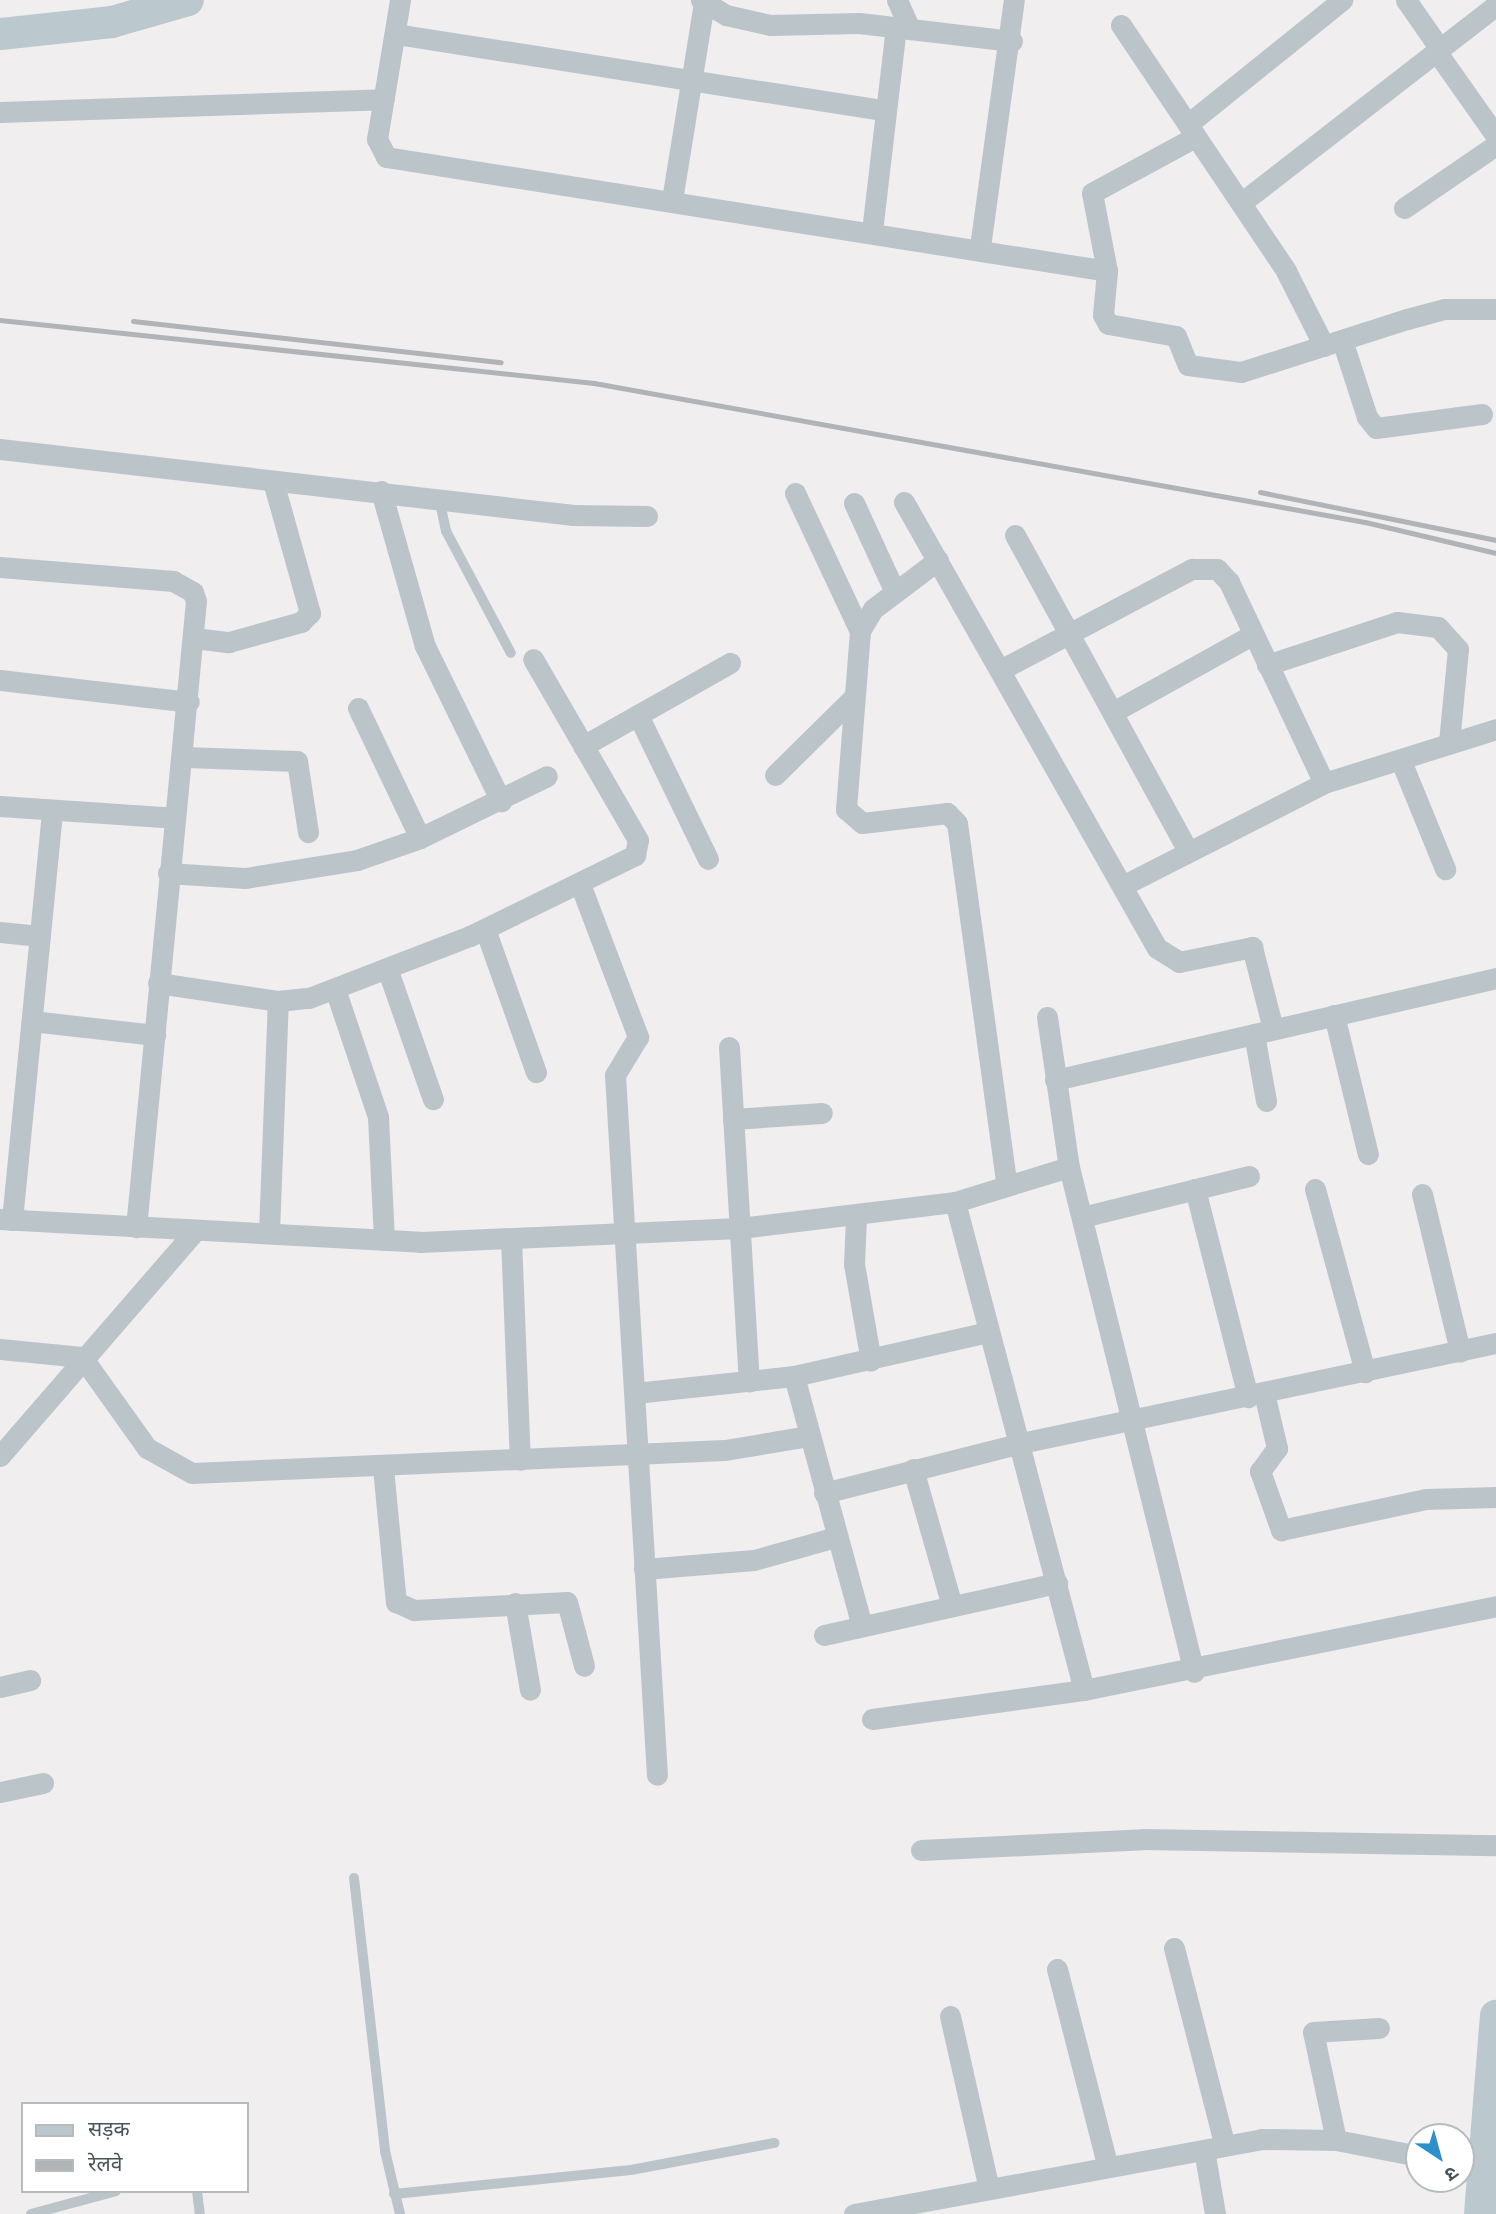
<!DOCTYPE html>
<meta charset="utf-8">
<style>
body{margin:0}
#map{position:relative;width:1496px;height:2214px;overflow:hidden;background:#f0eeee;font-family:Karla,"Noto Sans Devanagari",sans-serif}
div>[style]{position:absolute}
[style*='--x']{left:calc(var(--x)*1px);top:calc(var(--y)*1px);width:calc(var(--w)*1px);rotate:calc(var(--a)*1deg)}
.service>*{height:10px;margin:-5px;padding:0 5px;transform-origin:5px;border-radius:5px;background:#bbc5c9}
.minor>*{height:21px;margin:-10.5px;padding:0 10.5px;transform-origin:10.5px;border-radius:10.5px;background:#bbc5c9}
.secondary>*{height:32px;margin:-16px;padding:0 16px;transform-origin:16px;border-radius:16px;background:#bbc8ce}
.rail>*{height:5px;margin:-2.5px;padding:0 2.5px;transform-origin:2.5px;border-radius:2.5px;background:#b1b4b7}
span{translate:-50% -50%;white-space:nowrap;text-align:center;line-height:1.15;-webkit-text-stroke:5px #fff;paint-order:stroke}
.legend{position:absolute;left:21px;top:2102px;width:228px;height:91px;box-sizing:border-box;background:#fff;border:2px solid #b6bbbd;margin:0;padding:9px 12px;list-style:none;font-size:21px;color:#485459}
.legend li{display:flex;align-items:center;gap:14px;height:35px}
.legend b{width:35px;border:2px solid #b6bbbd}
.north{position:absolute;left:1405px;top:2123px;width:70px;height:70px;box-sizing:border-box;background:#fff;border:2px solid #b6bbbd;border-radius:50%;rotate:144deg;font-size:19px;font-weight:700;line-height:28px;text-align:center;color:#485459}
.north::after{content:'';display:block;margin:auto;width:24px;height:32px;background:#2d90cb;clip-path:polygon(50% 0,100% 100%,50% 72%,0 100%)}
</style>
<div id="map">
<div class="service">
<div style="--x:439;--y:498;--w:34;--a:78"></div>
<div style="--x:446;--y:531;--w:138;--a:62"></div>
<div style="--x:354;--y:1878;--w:275;--a:83.5"></div>
<div style="--x:385;--y:2151;--w:65;--a:76.6"></div>
<div style="--x:197;--y:2191;--w:23;--a:83"></div>
<div style="--x:394;--y:2194;--w:238;--a:-5.8"></div>
<div style="--x:631;--y:2170;--w:146;--a:-10.7"></div>
<div style="--x:31;--y:2214;--w:88;--a:-15.1"></div>
</div>
<div class="minor">
<div style="--x:400;--y:0;--w:141;--a:99.4"></div>
<div style="--x:377;--y:139;--w:20;--a:63"></div>
<div style="--x:386;--y:157;--w:730;--a:8.98"></div>
<div style="--x:701;--y:0;--w:29;--a:31"></div>
<div style="--x:726;--y:15;--w:45;--a:12.8"></div>
<div style="--x:770;--y:25;--w:89;--a:-1.3"></div>
<div style="--x:859;--y:23;--w:154;--a:6.7"></div>
<div style="--x:897;--y:0;--w:32;--a:66"></div>
<div style="--x:1406;--y:0;--w:60;--a:55.2"></div>
<div style="--x:1121;--y:25;--w:296;--a:56.1"></div>
<div style="--x:1286;--y:271;--w:84;--a:63.1"></div>
<div style="--x:396;--y:34;--w:496;--a:8.9"></div>
<div style="--x:1436;--y:51;--w:104;--a:54.8"></div>
<div style="--x:0;--y:112;--w:384;--a:-1.9"></div>
<div style="--x:1188;--y:124;--w:198;--a:-38.8"></div>
<div style="--x:1195;--y:137;--w:117;--a:151.5"></div>
<div style="--x:1092;--y:193;--w:79;--a:79.1"></div>
<div style="--x:1107;--y:271;--w:44;--a:95.2"></div>
<div style="--x:1103;--y:315;--w:10;--a:61"></div>
<div style="--x:1108;--y:324;--w:69;--a:10"></div>
<div style="--x:1176;--y:336;--w:31;--a:68"></div>
<div style="--x:1188;--y:365;--w:53;--a:7.5"></div>
<div style="--x:1241;--y:372;--w:174;--a:-17.7"></div>
<div style="--x:1407;--y:319;--w:39;--a:-15"></div>
<div style="--x:1445;--y:309;--w:51;--a:0"></div>
<div style="--x:672;--y:200;--w:200;--a:-80.8"></div>
<div style="--x:1241;--y:203;--w:323;--a:-37.8"></div>
<div style="--x:1404;--y:208;--w:112;--a:-34.4"></div>
<div style="--x:872;--y:231;--w:205;--a:-83.3"></div>
<div style="--x:980;--y:247;--w:249;--a:-82.2"></div>
<div style="--x:1342;--y:340;--w:81;--a:72"></div>
<div style="--x:1367;--y:417;--w:14;--a:51"></div>
<div style="--x:1376;--y:428;--w:107;--a:-7.5"></div>
<div style="--x:0;--y:449;--w:577;--a:6.57"></div>
<div style="--x:573;--y:515;--w:74;--a:0.8"></div>
<div style="--x:381;--y:491;--w:161;--a:74.2"></div>
<div style="--x:425;--y:646;--w:173;--a:63.9"></div>
<div style="--x:795;--y:493;--w:153;--a:64.8"></div>
<div style="--x:904;--y:502;--w:513;--a:60.44"></div>
<div style="--x:1157;--y:948;--w:26;--a:32"></div>
<div style="--x:1179;--y:962;--w:75;--a:-11.6"></div>
<div style="--x:1252;--y:947;--w:85;--a:75.6"></div>
<div style="--x:854;--y:503;--w:96;--a:65.3"></div>
<div style="--x:1015;--y:535;--w:360;--a:61.3"></div>
<div style="--x:938;--y:560;--w:81;--a:143"></div>
<div style="--x:873;--y:609;--w:26;--a:121"></div>
<div style="--x:860;--y:631;--w:179;--a:94.5"></div>
<div style="--x:846;--y:809;--w:21;--a:41"></div>
<div style="--x:862;--y:823;--w:86;--a:-6.7"></div>
<div style="--x:947;--y:813;--w:14;--a:45"></div>
<div style="--x:957;--y:823;--w:366;--a:82.2"></div>
<div style="--x:0;--y:567;--w:174;--a:4.6"></div>
<div style="--x:173;--y:581;--w:23;--a:29"></div>
<div style="--x:193;--y:592;--w:9;--a:72"></div>
<div style="--x:196;--y:601;--w:629;--a:95.47"></div>
<div style="--x:194;--y:638;--w:35;--a:7"></div>
<div style="--x:229;--y:642;--w:75;--a:-15.5"></div>
<div style="--x:301;--y:622;--w:13;--a:-45"></div>
<div style="--x:310;--y:613;--w:137;--a:-105.7"></div>
<div style="--x:1267;--y:665;--w:137;--a:-18.3"></div>
<div style="--x:1397;--y:622;--w:41;--a:7"></div>
<div style="--x:1438;--y:627;--w:30;--a:48"></div>
<div style="--x:1458;--y:649;--w:93;--a:95.5"></div>
<div style="--x:1002;--y:669;--w:215;--a:-27.8"></div>
<div style="--x:1192;--y:569;--w:25;--a:0"></div>
<div style="--x:1217;--y:569;--w:18;--a:47"></div>
<div style="--x:1229;--y:582;--w:222;--a:64.7"></div>
<div style="--x:0;--y:680;--w:190;--a:6.6"></div>
<div style="--x:358;--y:708;--w:144;--a:64.5"></div>
<div style="--x:1113;--y:712;--w:159;--a:-29"></div>
<div style="--x:638;--y:715;--w:160;--a:64.1"></div>
<div style="--x:583;--y:746;--w:169;--a:-29.5"></div>
<div style="--x:184;--y:757;--w:113;--a:2"></div>
<div style="--x:297;--y:761;--w:72;--a:81.2"></div>
<div style="--x:1401;--y:761;--w:117;--a:67.8"></div>
<div style="--x:775;--y:775;--w:111;--a:-44.6"></div>
<div style="--x:0;--y:806;--w:174;--a:3.9"></div>
<div style="--x:168;--y:873;--w:77;--a:3.7"></div>
<div style="--x:245;--y:878;--w:113;--a:-9.1"></div>
<div style="--x:357;--y:860;--w:67;--a:-19.2"></div>
<div style="--x:420;--y:838;--w:141;--a:-26"></div>
<div style="--x:580;--y:884;--w:164;--a:69.2"></div>
<div style="--x:638;--y:1037;--w:44;--a:121.2"></div>
<div style="--x:615;--y:1075;--w:701;--a:86.57"></div>
<div style="--x:1124;--y:885;--w:225;--a:-27"></div>
<div style="--x:1324;--y:783;--w:180;--a:-17.4"></div>
<div style="--x:485;--y:929;--w:152;--a:70.4"></div>
<div style="--x:0;--y:932;--w:40;--a:5.7"></div>
<div style="--x:387;--y:968;--w:139;--a:70.7"></div>
<div style="--x:158;--y:983;--w:121;--a:8.5"></div>
<div style="--x:278;--y:1001;--w:31;--a:-6"></div>
<div style="--x:309;--y:998;--w:173;--a:-21.1"></div>
<div style="--x:470;--y:936;--w:184;--a:-26.1"></div>
<div style="--x:635;--y:855;--w:15;--a:-79"></div>
<div style="--x:638;--y:840;--w:209;--a:-120.1"></div>
<div style="--x:335;--y:989;--w:135;--a:71.4"></div>
<div style="--x:378;--y:1117;--w:123;--a:87.2"></div>
<div style="--x:1334;--y:1015;--w:143;--a:76.3"></div>
<div style="--x:1047;--y:1017;--w:152;--a:81.7"></div>
<div style="--x:1069;--y:1167;--w:520;--a:76.1"></div>
<div style="--x:32;--y:1021;--w:124;--a:6.5"></div>
<div style="--x:1254;--y:1034;--w:68;--a:79.8"></div>
<div style="--x:729;--y:1047;--w:335;--a:86.6"></div>
<div style="--x:1055;--y:1080;--w:453;--a:-13"></div>
<div style="--x:733;--y:1119;--w:89;--a:-3.9"></div>
<div style="--x:1195;--y:1189;--w:215;--a:75.7"></div>
<div style="--x:1315;--y:1189;--w:190;--a:74.7"></div>
<div style="--x:1422;--y:1194;--w:162;--a:76.4"></div>
<div style="--x:955;--y:1202;--w:505;--a:75.19"></div>
<div style="--x:1084;--y:1690;--w:420;--a:-11.5"></div>
<div style="--x:1082;--y:1217;--w:172;--a:-13.8"></div>
<div style="--x:856;--y:1218;--w:46;--a:92.5"></div>
<div style="--x:854;--y:1264;--w:98;--a:80.1"></div>
<div style="--x:0;--y:1219;--w:421;--a:3.1"></div>
<div style="--x:420;--y:1242;--w:320;--a:-2.5"></div>
<div style="--x:740;--y:1228;--w:217;--a:-6.9"></div>
<div style="--x:955;--y:1202;--w:119;--a:-17.1"></div>
<div style="--x:12;--y:1220;--w:411;--a:-84.4"></div>
<div style="--x:269;--y:1232;--w:231;--a:-87.8"></div>
<div style="--x:511;--y:1239;--w:221;--a:87.7"></div>
<div style="--x:0;--y:1349;--w:82;--a:5.6"></div>
<div style="--x:82;--y:1357;--w:112;--a:54.5"></div>
<div style="--x:147;--y:1448;--w:51;--a:29.1"></div>
<div style="--x:192;--y:1473;--w:533;--a:-2.47"></div>
<div style="--x:725;--y:1450;--w:85;--a:-9.5"></div>
<div style="--x:794;--y:1376;--w:259;--a:74.8"></div>
<div style="--x:635;--y:1393;--w:160;--a:-6.1"></div>
<div style="--x:794;--y:1376;--w:199;--a:-12.8"></div>
<div style="--x:1264;--y:1393;--w:57;--a:76.7"></div>
<div style="--x:1277;--y:1448;--w:29;--a:126"></div>
<div style="--x:1260;--y:1471;--w:63;--a:70.4"></div>
<div style="--x:1281;--y:1530;--w:148;--a:-12.1"></div>
<div style="--x:1426;--y:1499;--w:70;--a:-1.6"></div>
<div style="--x:0;--y:1456;--w:299;--a:-49.1"></div>
<div style="--x:383;--y:1468;--w:135;--a:84.5"></div>
<div style="--x:396;--y:1602;--w:20;--a:24"></div>
<div style="--x:414;--y:1610;--w:153;--a:-3"></div>
<div style="--x:567;--y:1602;--w:66;--a:75.1"></div>
<div style="--x:913;--y:1469;--w:142;--a:74.1"></div>
<div style="--x:824;--y:1493;--w:203;--a:-14.2"></div>
<div style="--x:1021;--y:1443;--w:485;--a:-11.9"></div>
<div style="--x:644;--y:1569;--w:110;--a:-4.7"></div>
<div style="--x:754;--y:1560;--w:85;--a:-15.7"></div>
<div style="--x:515;--y:1603;--w:88;--a:80.2"></div>
<div style="--x:824;--y:1635;--w:239;--a:-12.6"></div>
<div style="--x:0;--y:1687;--w:31;--a:-13"></div>
<div style="--x:872;--y:1719;--w:214;--a:-7.8"></div>
<div style="--x:0;--y:1792;--w:44;--a:-11.8"></div>
<div style="--x:921;--y:1850;--w:222;--a:-2.8"></div>
<div style="--x:1143;--y:1839;--w:353;--a:1"></div>
<div style="--x:1174;--y:1948;--w:204;--a:75.6"></div>
<div style="--x:1057;--y:1969;--w:204;--a:75.6"></div>
<div style="--x:950;--y:2016;--w:172;--a:77.3"></div>
<div style="--x:1336;--y:2140;--w:110;--a:-102"></div>
<div style="--x:1313;--y:2032;--w:66;--a:-3.5"></div>
<div style="--x:1204;--y:2150;--w:65;--a:80.2"></div>
<div style="--x:1461;--y:2164;--w:34;--a:14"></div>
<div style="--x:854;--y:2214;--w:414;--a:-10.4"></div>
<div style="--x:1261;--y:2139;--w:75;--a:0.8"></div>
<div style="--x:1336;--y:2140;--w:85;--a:10.9"></div>
</div>
<div class="secondary">
<div style="--x:0;--y:34;--w:113;--a:-6.1"></div>
<div style="--x:112;--y:22;--w:79;--a:-16.1"></div>
<div style="--x:1480;--y:2214;--w:199;--a:-85.4"></div>
</div>
<div class="rail">
<div style="--x:0;--y:320;--w:597;--a:6.05"></div>
<div style="--x:594;--y:383;--w:783;--a:10.22"></div>
<div style="--x:1365;--y:522;--w:135;--a:13.3"></div>
<div style="--x:133;--y:321;--w:370;--a:6.4"></div>
<div style="--x:1260;--y:492;--w:241;--a:11.5"></div>
</div>
<ul class="legend">
<li><b style="height:9px;background:#bbc8ce"></b>सड़क</li>
<li><b style="height:9px;background:#b1b4b7"></b>रेलवे</li>
</ul>
<div class="north">उ</div>
</div>
